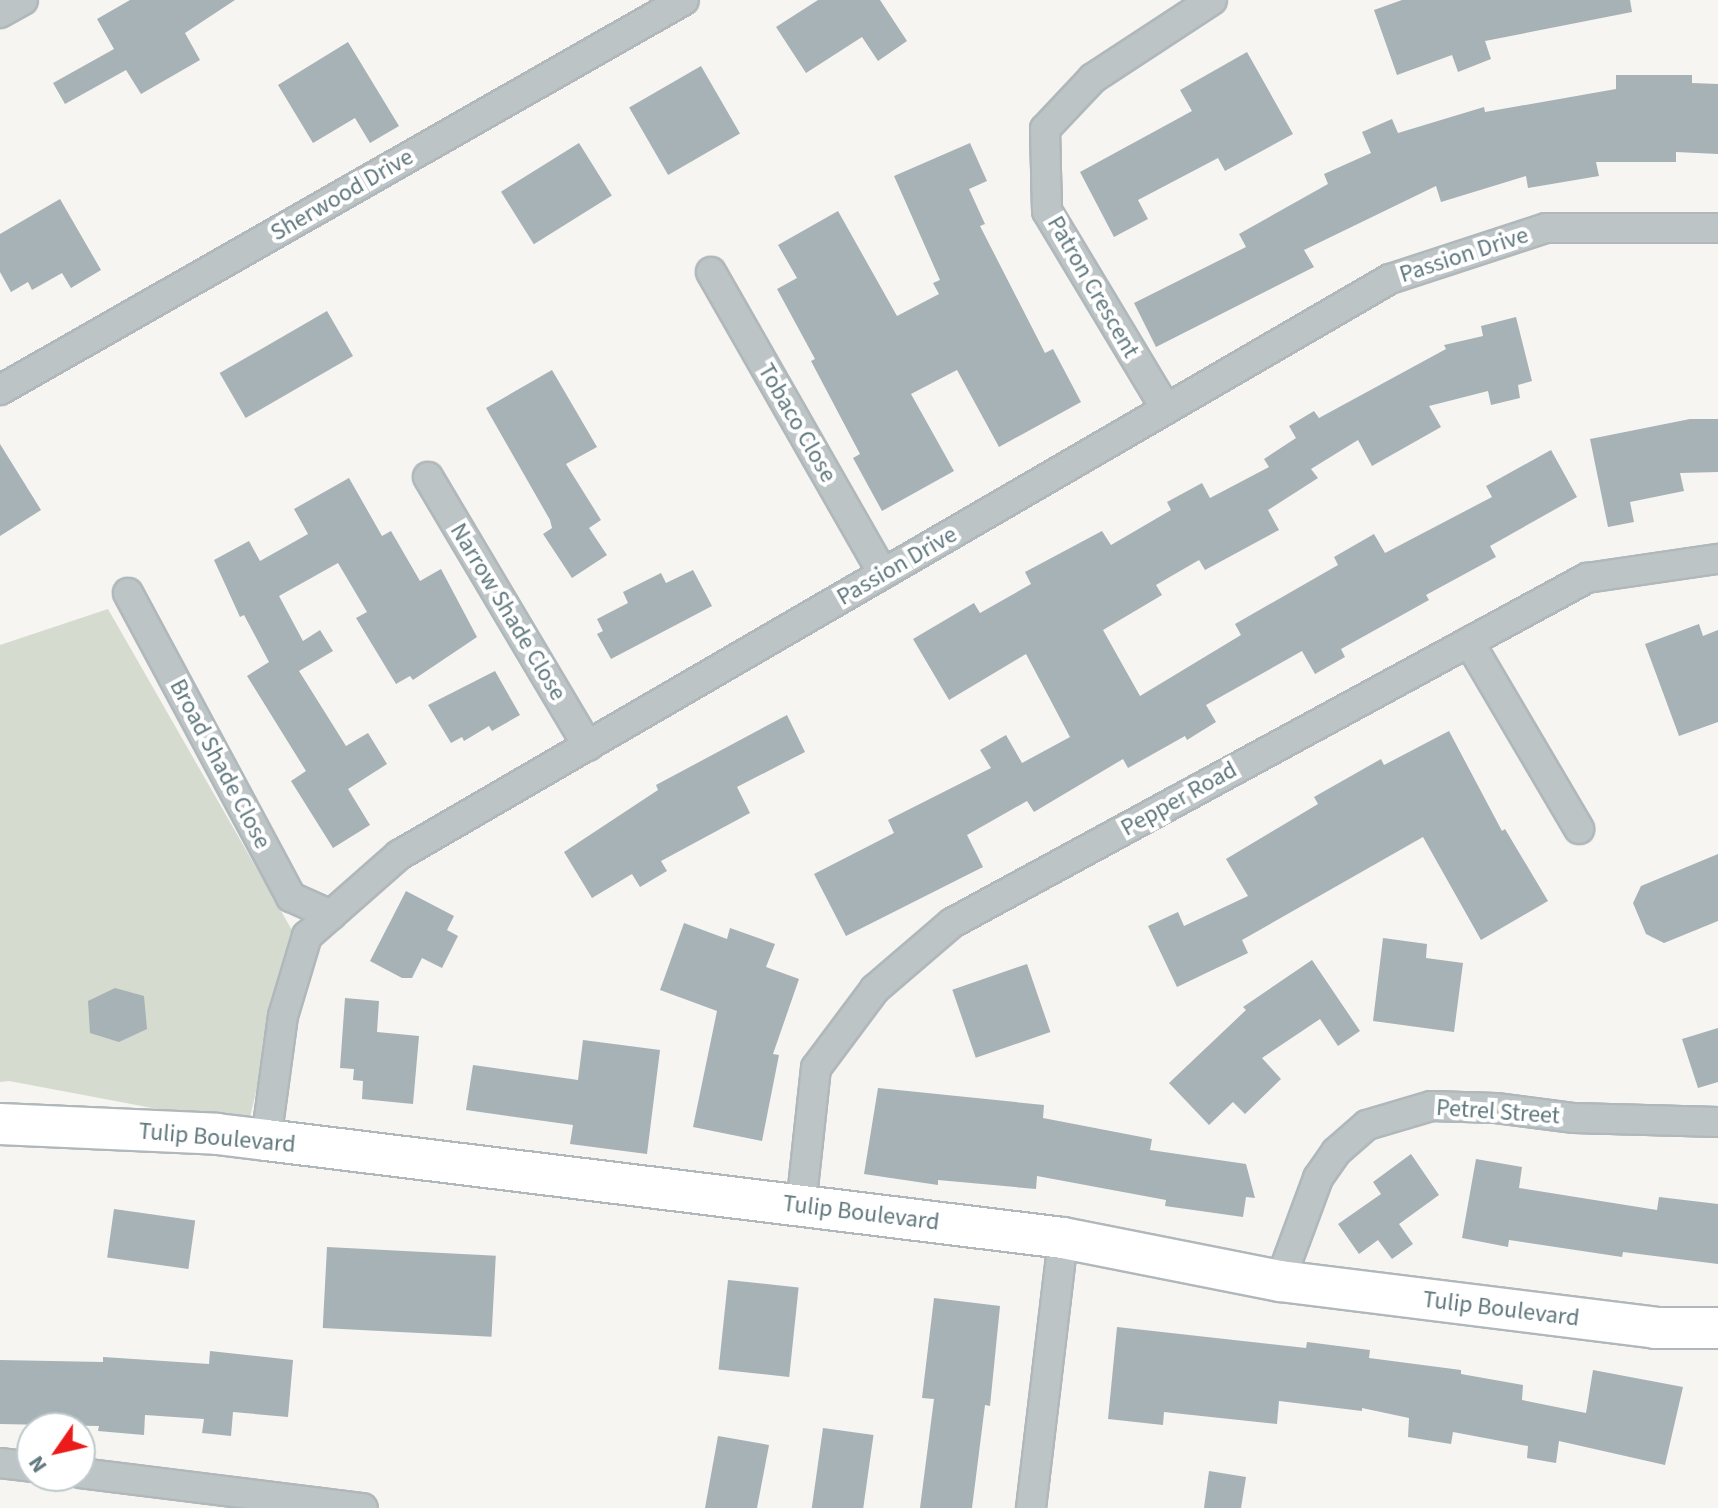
<!DOCTYPE html>
<style>
body{margin:0}
#map{position:relative;width:1718px;height:1508px;overflow:hidden;background:#f6f5f1;font-family:"Source Sans 3",sans-serif}
div>[style]{position:absolute}
[style*='--x']{left:calc(var(--x)*1px);top:calc(var(--y)*1px);width:calc(var(--w)*1px);rotate:calc(var(--a)*1deg)}
.green>*{inset:0;background:#d6dbd0}
.building>*{inset:0;background:#a6b2b5;transform-origin:0 0}
.roads{filter:drop-shadow(2px 0 #b0b8bb) drop-shadow(-2px 0 #b0b8bb) drop-shadow(0 2px #b0b8bb) drop-shadow(0 -2px #b0b8bb)}
.street>*{height:28px;margin:-14px;padding:0 14px;transform-origin:14px;border-radius:14px;background:#bdc4c6}
.secondary>*{height:40px;margin:-20px;padding:0 20px;transform-origin:20px;border-radius:20px;background:#fff}
span{translate:-50% -50%;white-space:nowrap;text-align:center;line-height:1.15;-webkit-text-stroke:8px #fff;paint-order:stroke}
.street-label{font-size:24px;color:#5f787e}
.north{position:absolute;left:16px;top:1412px;width:80px;height:80px;box-sizing:border-box;background:#fff;border:2px solid #bfc9cb;border-radius:50%;rotate:236deg;font-size:22px;font-weight:700;line-height:32px;text-align:center;color:#5f787e}
.north::after{content:'';display:block;margin:auto;width:28px;height:36px;background:#ec1b1b;clip-path:polygon(50% 0,100% 100%,50% 72%,0 100%)}
</style>
<div id="map">
<div class="green">
<div style="clip-path:polygon(108px 609px,293px 932px,248px 1126px,9px 1081px,0 1082px,0 645px)"></div>
</div>
<div class="building">
<div style="clip-path:polygon(130px 0,235px 0,185px 33px,200px 60px,141px 94px,126px 70px,65px 104px,53px 83px,114px 49px,97px 19px)"></div>
<div style="clip-path:polygon(818px 0,880px 0,907px 41px,878px 61px,862px 37px,806px 73px,776px 27px)"></div>
<div style="clip-path:polygon(1402px 0,1630px 0,1632px 12px,1485px 41px,1491px 59px,1458px 72px,1452px 55px,1397px 75px,1374px 10px)"></div>
<div style="clip-path:polygon(348px 42px,399px 126px,370px 143px,355px 118px,313px 143px,278px 85px)"></div>
<div style="clip-path:polygon(1247px 52px,1293px 134px,1225px 171px,1218px 158px,1138px 200px,1148px 219px,1114px 237px,1080px 172px,1192px 111px,1180px 90px)"></div>
<div style="left:701px;top:66px;width:78px;height:83px;rotate:60deg"></div>
<div style="clip-path:polygon(1616px 75px,1692px 75px,1692px 83px,1718px 84px,1718px 154px,1676px 152px,1676px 162px,1596px 162px,1599px 176px,1528px 188px,1526px 176px,1441px 202px,1436px 186px,1304px 250px,1314px 267px,1156px 347px,1134px 303px,1246px 247px,1239px 234px,1328px 184px,1324px 174px,1371px 153px,1362px 132px,1392px 119px,1398px 133px,1484px 107px,1485px 112px,1616px 89px)"></div>
<div style="left:579px;top:143px;width:62px;height:92px;rotate:58deg"></div>
<div style="clip-path:polygon(970px 143px,987px 181px,969px 189px,985px 224px,980px 226px,1045px 353px,1053px 349px,1081px 402px,999px 447px,957px 370px,911px 394px,954px 471px,882px 511px,853px 458px,860px 454px,811px 361px,815px 359px,777px 289px,797px 278px,778px 245px,838px 211px,897px 316px,939px 294px,933px 283px,940px 280px,894px 176px)"></div>
<div style="clip-path:polygon(60px 199px,101px 270px,71px 288px,62px 273px,32px 290px,28px 282px,11px 292px,0 272px,0 234px)"></div>
<div style="left:327px;top:311px;width:52px;height:124px;rotate:60deg"></div>
<div style="clip-path:polygon(1516px 317px,1532px 381px,1518px 385px,1520px 398px,1491px 405px,1488px 391px,1429px 406px,1441px 427px,1372px 466px,1358px 440px,1311px 469px,1318px 478px,1268px 510px,1279px 530px,1205px 570px,1199px 560px,1156px 585px,1162px 595px,1103px 630px,1140px 696px,1241px 635px,1235px 624px,1338px 565px,1334px 557px,1374px 534px,1385px 553px,1492px 497px,1486px 486px,1551px 450px,1577px 497px,1490px 546px,1496px 557px,1426px 595px,1429px 600px,1341px 649px,1345px 657px,1315px 674px,1302px 651px,1206px 705px,1216px 722px,1187px 740px,1185px 736px,1128px 768px,1123px 759px,1034px 812px,1027px 801px,967px 835px,983px 867px,846px 936px,814px 874px,894px 833px,888px 820px,991px 768px,980px 750px,1006px 735px,1022px 763px,1070px 737px,1026px 654px,949px 700px,913px 639px,974px 603px,980px 613px,1031px 584px,1025px 572px,1102px 531px,1111px 545px,1171px 510px,1167px 502px,1202px 483px,1210px 498px,1269px 467px,1264px 459px,1296px 438px,1289px 426px,1314px 411px,1319px 418px,1446px 349px,1444px 345px,1483px 336px,1481px 326px)"></div>
<div style="clip-path:polygon(552px 370px,597px 447px,566px 464px,601px 520px,589px 528px,607px 555px,572px 578px,543px 534px,552px 528px,550px 520px,486px 408px)"></div>
<div style="clip-path:polygon(1690px 419px,1718px 419px,1718px 472px,1680px 473px,1684px 491px,1630px 502px,1634px 522px,1608px 527px,1590px 439px)"></div>
<div style="clip-path:polygon(0 444px,41px 510px,0 536px)"></div>
<div style="clip-path:polygon(349px 478px,382px 536px,391px 531px,420px 581px,441px 569px,477px 637px,413px 680px,410px 676px,396px 684px,356px 618px,367px 612px,338px 563px,279px 596px,303px 641px,320px 630px,333px 651px,299px 671px,346px 746px,368px 733px,387px 764px,348px 789px,370px 825px,333px 848px,291px 781px,306px 771px,247px 676px,269px 662px,244px 615px,240px 617px,214px 560px,249px 541px,260px 561px,308px 534px,294px 509px)"></div>
<div style="clip-path:polygon(693px 570px,712px 606px,611px 659px,597px 634px,603px 631px,597px 619px,628px 603px,623px 592px,661px 573px,666px 583px)"></div>
<div style="clip-path:polygon(1699px 624px,1703px 636px,1718px 630px,1718px 722px,1679px 736px,1645px 644px)"></div>
<div style="clip-path:polygon(495px 671px,520px 715px,492px 731px,489px 726px,464px 741px,462px 737px,451px 743px,428px 705px)"></div>
<div style="clip-path:polygon(787px 715px,805px 752px,737px 787px,750px 813px,661px 861px,667px 871px,640px 887px,632px 874px,592px 898px,564px 852px,658px 790px,656px 785px)"></div>
<div style="clip-path:polygon(1449px 731px,1502px 831px,1505px 829px,1548px 901px,1481px 940px,1423px 837px,1242px 940px,1248px 953px,1177px 987px,1148px 926px,1178px 912px,1184px 926px,1248px 896px,1226px 859px,1318px 804px,1314px 797px,1381px 759px,1384px 765px)"></div>
<div style="clip-path:polygon(1718px 854px,1718px 921px,1664px 943px,1646px 934px,1633px 903px,1641px 886px)"></div>
<div style="clip-path:polygon(406px 891px,454px 916px,447px 930px,458px 936px,442px 968px,422px 958px,412px 978px,402px 978px,370px 961px)"></div>
<div style="clip-path:polygon(684px 923px,727px 939px,730px 928px,775px 944px,766px 967px,799px 979px,773px 1054px,779px 1055px,762px 1141px,693px 1127px,717px 1011px,660px 990px)"></div>
<div style="clip-path:polygon(1383px 938px,1427px 944px,1426px 958px,1463px 963px,1454px 1032px,1373px 1021px)"></div>
<div style="clip-path:polygon(1312px 960px,1360px 1031px,1338px 1046px,1320px 1019px,1262px 1058px,1281px 1079px,1245px 1114px,1233px 1102px,1209px 1125px,1169px 1083px,1246px 1010px,1243px 1007px)"></div>
<div style="left:1027px;top:964px;width:72px;height:79px;rotate:71deg"></div>
<div style="clip-path:polygon(115px 988px,144px 996px,147px 1029px,119px 1042px,90px 1033px,88px 1001px)"></div>
<div style="clip-path:polygon(345px 998px,379px 1001px,377px 1032px,419px 1036px,413px 1104px,362px 1099px,363px 1081px,353px 1080px,354px 1069px,340px 1068px)"></div>
<div style="clip-path:polygon(1718px 1028px,1718px 1082px,1698px 1088px,1682px 1039px)"></div>
<div style="clip-path:polygon(583px 1040px,660px 1050px,647px 1154px,570px 1144px,573px 1125px,466px 1110px,473px 1065px,578px 1080px)"></div>
<div style="clip-path:polygon(878px 1088px,1044px 1105px,1043px 1118px,1152px 1139px,1150px 1150px,1246px 1164px,1255px 1198px,1246px 1197px,1243px 1217px,1165px 1206px,1166px 1200px,1037px 1176px,1036px 1189px,938px 1180px,938px 1185px,864px 1174px)"></div>
<div style="clip-path:polygon(1411px 1154px,1439px 1195px,1399px 1224px,1413px 1244px,1392px 1259px,1378px 1240px,1359px 1254px,1338px 1224px,1381px 1194px,1373px 1182px)"></div>
<div style="clip-path:polygon(1476px 1159px,1522px 1167px,1519px 1188px,1657px 1210px,1659px 1197px,1718px 1204px,1718px 1264px,1623px 1252px,1622px 1257px,1509px 1240px,1508px 1247px,1462px 1238px)"></div>
<div style="left:114px;top:1209px;width:82px;height:49px;rotate:8deg"></div>
<div style="left:327px;top:1247px;width:169px;height:81px;rotate:3deg"></div>
<div style="left:728px;top:1280px;width:71px;height:90px;rotate:6deg"></div>
<div style="clip-path:polygon(934px 1298px,1000px 1306px,990px 1406px,985px 1405px,972px 1508px,920px 1508px,934px 1399px,922px 1398px)"></div>
<div style="clip-path:polygon(1117px 1327px,1306px 1348px,1307px 1342px,1370px 1350px,1369px 1358px,1461px 1370px,1461px 1374px,1523px 1385px,1522px 1400px,1586px 1413px,1593px 1370px,1683px 1387px,1665px 1465px,1559px 1441px,1556px 1463px,1527px 1458px,1528px 1446px,1453px 1432px,1451px 1444px,1408px 1437px,1409px 1418px,1362px 1408px,1362px 1411px,1279px 1401px,1277px 1424px,1164px 1412px,1163px 1425px,1108px 1419px)"></div>
<div style="clip-path:polygon(210px 1351px,293px 1360px,288px 1417px,233px 1412px,231px 1436px,202px 1433px,204px 1419px,145px 1415px,144px 1435px,98px 1431px,99px 1426px,0 1424px,0 1360px,103px 1362px,103px 1357px,209px 1364px)"></div>
<div style="left:823px;top:1428px;width:51px;height:81px;rotate:8deg"></div>
<div style="clip-path:polygon(718px 1436px,769px 1445px,757px 1508px,705px 1508px)"></div>
<div style="clip-path:polygon(1209px 1471px,1246px 1477px,1241px 1508px,1204px 1508px)"></div>
</div>
<div class="roads">
<div class="street">
<div style="--x:0;--y:13;--w:26;--a:-29"></div>
<div style="--x:711;--y:272;--w:347;--a:60.3"></div>
<div style="--x:0;--y:390;--w:787;--a:-29.69"></div>
<div style="--x:1166;--y:409;--w:231;--a:-121"></div>
<div style="--x:1047;--y:211;--w:82;--a:-91.4"></div>
<div style="--x:1045;--y:129;--w:70;--a:-46.7"></div>
<div style="--x:1093;--y:78;--w:142;--a:-33.2"></div>
<div style="--x:428;--y:477;--w:313;--a:59.3"></div>
<div style="--x:128;--y:593;--w:345;--a:61.8"></div>
<div style="--x:291;--y:897;--w:44;--a:24.2"></div>
<div style="--x:1469;--y:642;--w:217;--a:59.5"></div>
<div style="--x:266;--y:1140;--w:125;--a:-82.2"></div>
<div style="--x:283;--y:1016;--w:84;--a:-73.3"></div>
<div style="--x:307;--y:936;--w:123;--a:-41.4"></div>
<div style="--x:399;--y:855;--w:1146;--a:-30.17"></div>
<div style="--x:1390;--y:279;--w:164;--a:-18.1"></div>
<div style="--x:1546;--y:228;--w:172;--a:0"></div>
<div style="--x:801;--y:1206;--w:139;--a:-83.8"></div>
<div style="--x:816;--y:1068;--w:99;--a:-53.2"></div>
<div style="--x:875;--y:989;--w:101;--a:-40.6"></div>
<div style="--x:952;--y:923;--w:723;--a:-28.52"></div>
<div style="--x:1587;--y:578;--w:132;--a:-8.3"></div>
<div style="--x:1280;--y:1281;--w:110;--a:-69.7"></div>
<div style="--x:1318;--y:1178;--w:32;--a:-55"></div>
<div style="--x:1336;--y:1152;--w:41;--a:-41.1"></div>
<div style="--x:1367;--y:1125;--w:67;--a:-16.5"></div>
<div style="--x:1431;--y:1106;--w:65;--a:1.8"></div>
<div style="--x:1496;--y:1108;--w:79;--a:7.3"></div>
<div style="--x:1574;--y:1118;--w:144;--a:1.6"></div>
<div style="--x:0;--y:1463;--w:32;--a:7"></div>
<div style="--x:80;--y:1473;--w:285;--a:7.1"></div>
<div style="--x:1031;--y:1508;--w:272;--a:-83.2"></div>
</div>
<div class="secondary">
<div style="--x:0;--y:1124;--w:217;--a:2.6"></div>
<div style="--x:217;--y:1134;--w:49;--a:7"></div>
<div style="--x:266;--y:1140;--w:803;--a:7.01"></div>
<div style="--x:1063;--y:1238;--w:221;--a:11.2"></div>
<div style="--x:1280;--y:1281;--w:378;--a:7.1"></div>
<div style="--x:1655;--y:1328;--w:63;--a:0"></div>
</div>
</div>
<div class="street-label">
<span style="left:342px;top:195px;rotate:-30deg">Sherwood Drive</span>
<span style="left:1464px;top:255px;rotate:-18deg">Passion Drive</span>
<span style="left:1093px;top:287px;rotate:60deg">Patron Crescent</span>
<span style="left:797px;top:423px;rotate:60deg">Tobaco Close</span>
<span style="left:897px;top:566px;rotate:-30deg">Passion Drive</span>
<span style="left:508px;top:612px;rotate:59deg">Narrow Shade Close</span>
<span style="left:220px;top:764px;rotate:62deg">Broad Shade Close</span>
<span style="left:1179px;top:799px;rotate:-29deg">Pepper Road</span>
<span style="left:1498px;top:1112px;rotate:4deg">Petrel Street</span>
<span style="left:217px;top:1138px;rotate:5deg">Tulip Boulevard</span>
<span style="left:861px;top:1213px;rotate:7deg">Tulip Boulevard</span>
<span style="left:1501px;top:1309px;rotate:7deg">Tulip Boulevard</span>
</div>
<div class="north">N</div>
</div>
